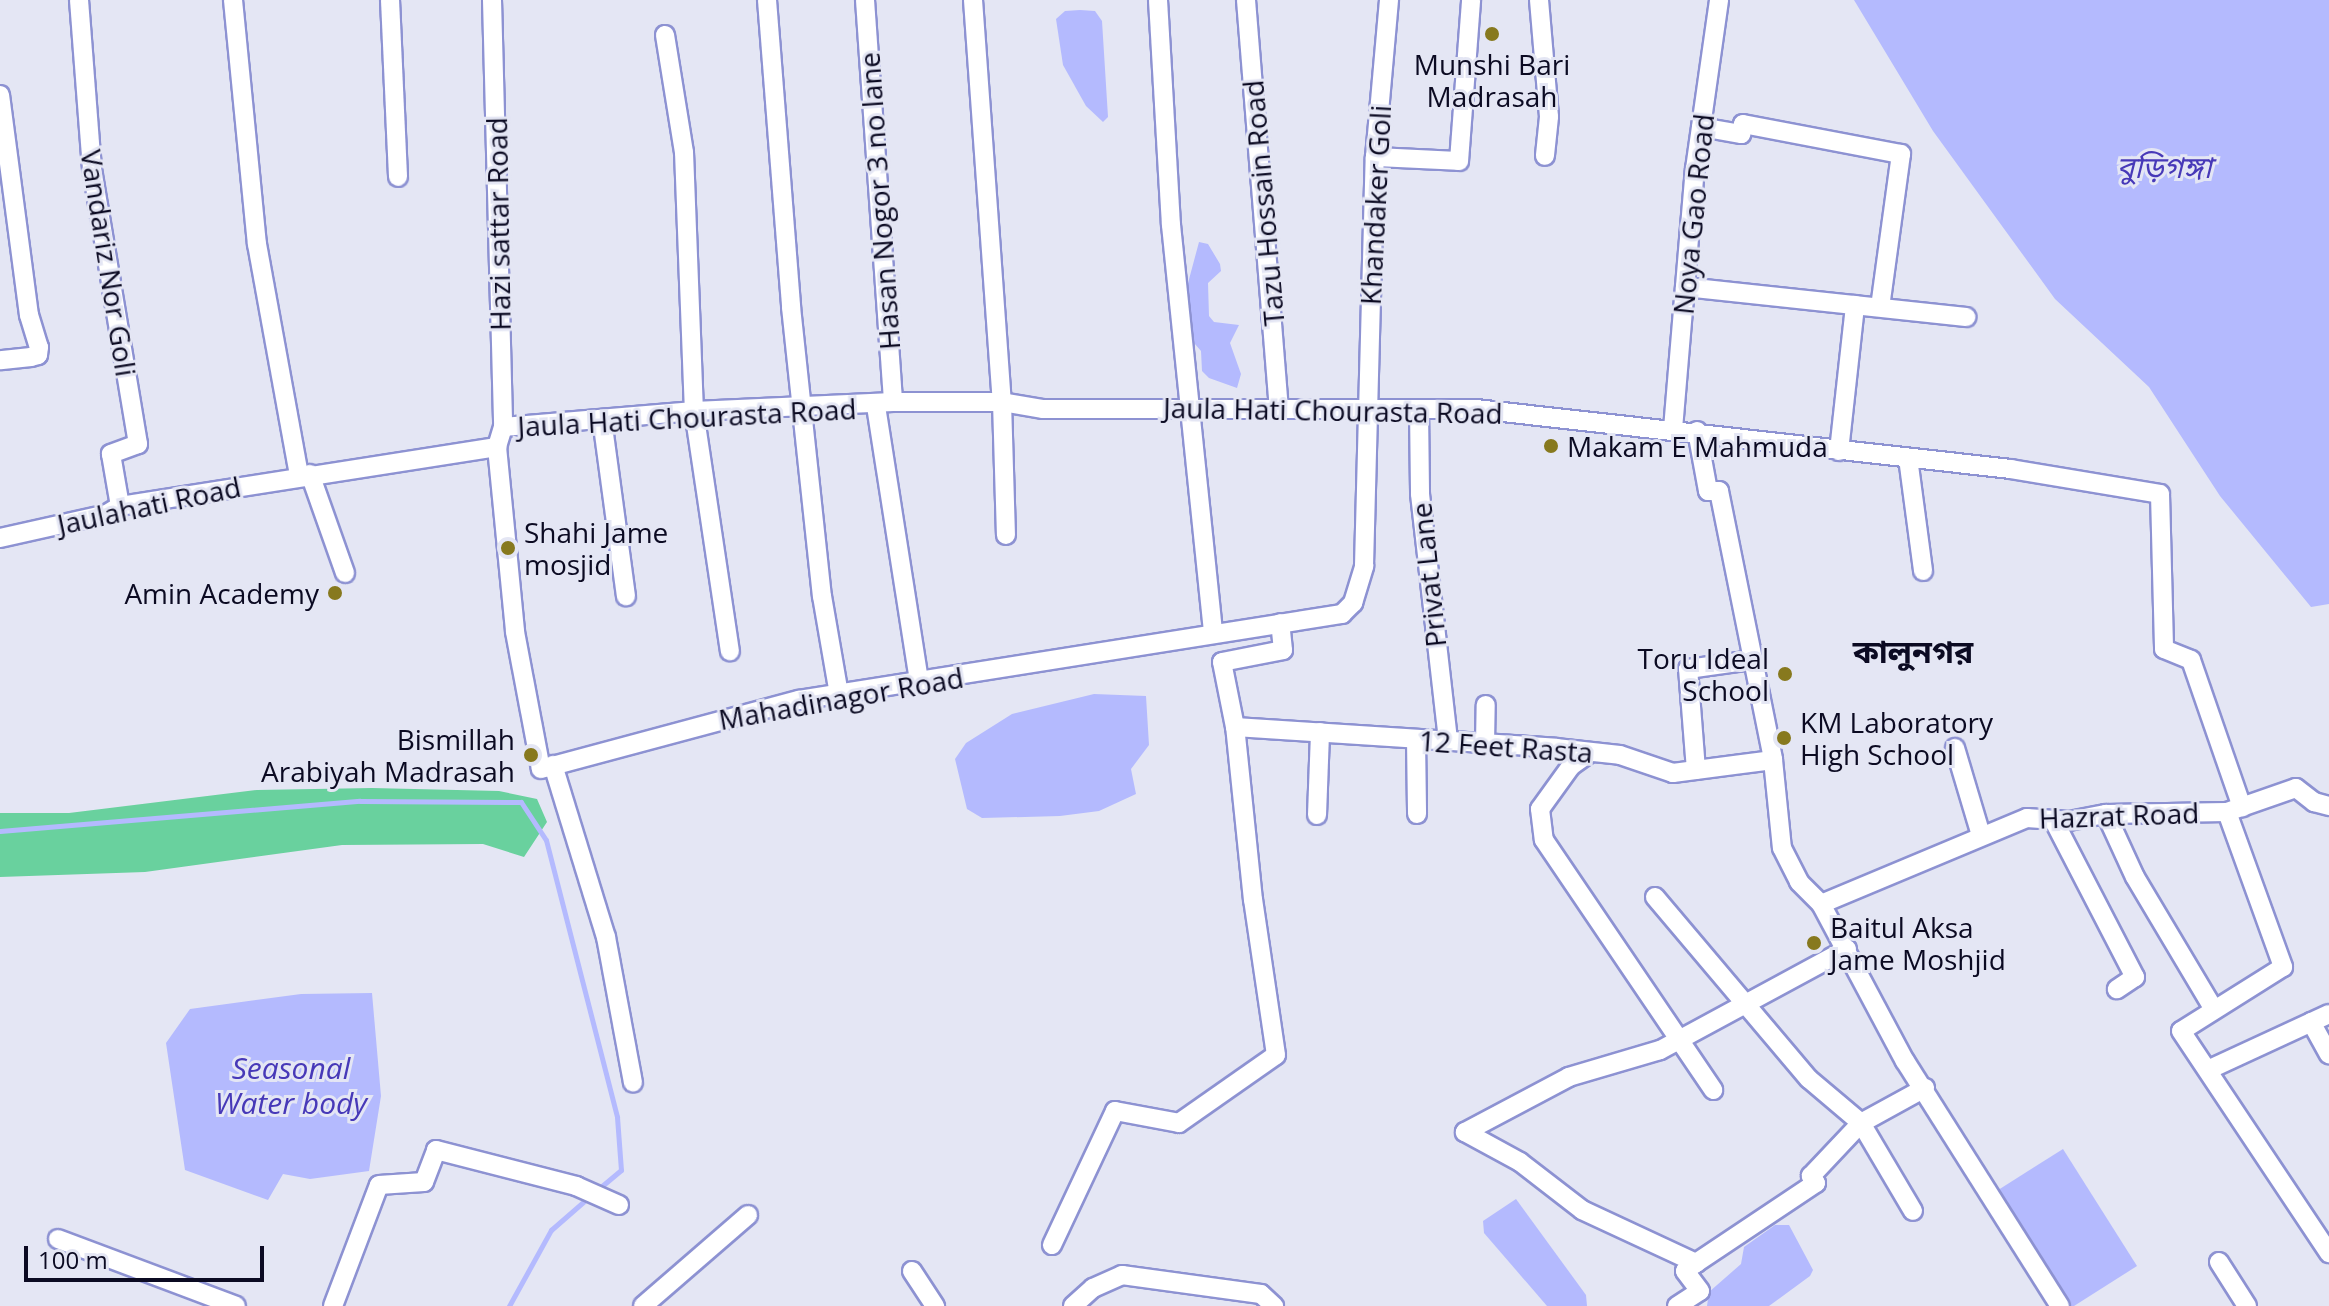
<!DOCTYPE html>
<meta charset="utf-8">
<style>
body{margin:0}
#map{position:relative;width:2329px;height:1306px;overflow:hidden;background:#e4e6f4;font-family:"Open Sans","Noto Sans Bengali",sans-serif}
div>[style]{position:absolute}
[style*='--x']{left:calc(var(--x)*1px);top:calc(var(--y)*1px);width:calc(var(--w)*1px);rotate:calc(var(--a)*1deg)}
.green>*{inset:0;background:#69d19e}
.water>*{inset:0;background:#b4bafe}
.stream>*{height:5px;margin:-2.5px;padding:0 2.5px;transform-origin:2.5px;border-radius:2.5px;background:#b4bafe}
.roads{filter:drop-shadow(2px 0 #8d92d2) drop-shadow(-2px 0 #8d92d2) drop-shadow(0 2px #8d92d2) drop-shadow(0 -2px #8d92d2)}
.minor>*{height:18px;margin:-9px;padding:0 9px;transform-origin:9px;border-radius:9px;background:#fff}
.dots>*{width:22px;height:22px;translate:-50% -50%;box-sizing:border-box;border:4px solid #e4e6f4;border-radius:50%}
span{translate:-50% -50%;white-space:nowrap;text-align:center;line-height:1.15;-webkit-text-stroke:6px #e4e6f4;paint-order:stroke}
.poi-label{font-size:28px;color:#0b0a22}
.left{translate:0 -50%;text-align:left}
.right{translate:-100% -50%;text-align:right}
.street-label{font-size:28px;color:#0b0a22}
.water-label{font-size:30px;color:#4739b8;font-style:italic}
.quarter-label{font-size:32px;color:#0b0a22;font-weight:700}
.scale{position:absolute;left:24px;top:1246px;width:240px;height:36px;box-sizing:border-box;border:4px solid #0b0a22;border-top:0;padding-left:10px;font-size:24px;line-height:28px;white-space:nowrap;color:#0b0a22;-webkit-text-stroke:6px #e4e6f4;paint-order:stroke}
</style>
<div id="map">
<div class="green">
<div style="clip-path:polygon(372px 788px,499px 791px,537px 799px,547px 822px,524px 857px,483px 844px,342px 845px,145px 872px,0 877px,0 813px,69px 813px,257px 790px)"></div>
</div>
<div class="water">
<div style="clip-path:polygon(1854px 0,2329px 0,2329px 604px,2311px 607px,2220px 496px,2149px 387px,2055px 299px,1933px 131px)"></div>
<div style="clip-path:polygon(1080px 10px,1095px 11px,1102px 21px,1108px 117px,1103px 122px,1086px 106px,1063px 65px,1056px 19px,1065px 11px)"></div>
<div style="clip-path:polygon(1199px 242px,1208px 244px,1220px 264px,1221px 271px,1208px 283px,1209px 316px,1214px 322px,1239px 325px,1230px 343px,1241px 374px,1237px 388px,1209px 378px,1202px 371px,1201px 351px,1188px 336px,1184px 298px)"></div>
<div style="clip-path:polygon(1094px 694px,1146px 696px,1149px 745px,1131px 769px,1136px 794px,1099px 811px,1060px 816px,982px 818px,967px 809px,955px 759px,966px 743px,1012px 714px)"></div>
<div style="clip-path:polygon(372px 993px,381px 1096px,369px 1171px,310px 1179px,283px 1174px,268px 1200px,185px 1170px,166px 1043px,190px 1009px,301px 994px)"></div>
<div style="clip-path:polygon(2063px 1149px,2137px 1266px,2074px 1306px,2066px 1306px,1995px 1192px)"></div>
<div style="clip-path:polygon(1516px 1199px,1586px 1295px,1587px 1306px,1547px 1306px,1484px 1233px,1483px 1221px)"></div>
<div style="clip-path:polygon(1775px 1225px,1789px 1225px,1813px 1270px,1810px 1276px,1769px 1306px,1707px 1306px,1709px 1292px,1741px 1264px,1744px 1247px)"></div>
</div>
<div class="stream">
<div style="--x:0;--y:831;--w:361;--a:-4.8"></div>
<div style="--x:360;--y:801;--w:161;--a:0.4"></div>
<div style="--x:521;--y:802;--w:45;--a:56.7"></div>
<div style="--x:546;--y:840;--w:286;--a:75.6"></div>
<div style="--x:617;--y:1117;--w:53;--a:85.7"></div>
<div style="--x:621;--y:1170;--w:30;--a:140"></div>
<div style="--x:509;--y:1306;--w:87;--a:-61.1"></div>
<div style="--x:551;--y:1230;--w:52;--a:-41.1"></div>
</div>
<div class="roads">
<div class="minor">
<div style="--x:79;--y:0;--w:169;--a:85.6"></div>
<div style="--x:92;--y:169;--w:279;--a:80.5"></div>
<div style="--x:138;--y:444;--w:29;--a:160"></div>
<div style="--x:111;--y:454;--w:53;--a:80.2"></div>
<div style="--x:233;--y:0;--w:245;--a:84.4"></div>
<div style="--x:257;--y:244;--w:235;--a:79.7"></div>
<div style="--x:390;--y:0;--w:177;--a:87.4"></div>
<div style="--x:492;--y:0;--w:427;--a:88.5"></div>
<div style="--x:503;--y:427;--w:21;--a:107"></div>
<div style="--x:497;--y:447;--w:186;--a:84.4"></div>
<div style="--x:515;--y:632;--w:139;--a:79.3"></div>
<div style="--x:541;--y:769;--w:267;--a:-15"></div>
<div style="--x:799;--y:700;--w:550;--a:-9"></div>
<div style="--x:1342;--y:614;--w:16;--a:-45"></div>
<div style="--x:1353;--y:603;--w:39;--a:-73"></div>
<div style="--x:1364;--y:566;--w:409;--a:-88.5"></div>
<div style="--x:1375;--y:157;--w:158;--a:-84.9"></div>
<div style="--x:767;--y:0;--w:308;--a:85.5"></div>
<div style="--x:791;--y:307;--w:291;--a:83.9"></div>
<div style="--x:822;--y:596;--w:99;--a:80.2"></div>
<div style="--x:865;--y:0;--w:403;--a:86"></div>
<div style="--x:973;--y:0;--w:403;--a:85.9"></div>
<div style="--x:1002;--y:402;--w:133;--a:88.3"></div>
<div style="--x:1158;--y:0;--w:225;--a:86.7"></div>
<div style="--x:1171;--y:225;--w:410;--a:84.1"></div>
<div style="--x:1246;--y:0;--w:407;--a:85.4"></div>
<div style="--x:1539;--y:0;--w:117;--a:85.1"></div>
<div style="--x:1549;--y:117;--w:39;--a:96"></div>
<div style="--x:665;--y:35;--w:119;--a:80.8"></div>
<div style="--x:684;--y:152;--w:259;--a:87.8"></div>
<div style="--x:694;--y:411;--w:243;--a:81.5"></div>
<div style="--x:0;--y:95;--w:222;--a:82.5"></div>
<div style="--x:29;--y:315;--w:34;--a:73"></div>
<div style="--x:39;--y:347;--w:8;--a:97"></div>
<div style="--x:38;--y:355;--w:7;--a:164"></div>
<div style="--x:31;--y:357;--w:31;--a:174"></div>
<div style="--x:1701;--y:127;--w:41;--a:9.9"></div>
<div style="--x:1741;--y:134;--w:10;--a:-79"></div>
<div style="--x:1743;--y:124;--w:161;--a:10.8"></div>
<div style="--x:1901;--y:154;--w:154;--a:97.8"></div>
<div style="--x:1375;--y:157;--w:84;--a:2.7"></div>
<div style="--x:1459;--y:161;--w:161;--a:-85.7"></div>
<div style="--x:1685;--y:287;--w:283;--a:6.1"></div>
<div style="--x:876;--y:406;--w:278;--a:81.1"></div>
<div style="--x:1419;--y:409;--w:85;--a:89.3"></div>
<div style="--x:1420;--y:494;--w:248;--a:83.5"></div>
<div style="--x:602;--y:419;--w:179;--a:82.3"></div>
<div style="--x:503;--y:427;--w:192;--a:-4.8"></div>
<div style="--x:694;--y:411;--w:199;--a:-2.6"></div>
<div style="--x:893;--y:402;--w:109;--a:0"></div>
<div style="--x:1002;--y:402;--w:42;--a:9.7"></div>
<div style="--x:1043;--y:409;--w:433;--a:0"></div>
<div style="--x:1476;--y:409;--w:538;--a:6.4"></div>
<div style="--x:2011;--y:469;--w:151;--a:9.5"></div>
<div style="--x:2160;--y:494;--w:155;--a:88.5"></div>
<div style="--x:2164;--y:649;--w:29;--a:22"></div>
<div style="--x:2191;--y:660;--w:156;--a:70.9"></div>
<div style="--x:1673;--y:429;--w:261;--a:-85.2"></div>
<div style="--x:1695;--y:169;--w:171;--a:-81.9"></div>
<div style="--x:1697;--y:431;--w:61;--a:79.6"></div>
<div style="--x:1708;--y:491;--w:11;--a:0"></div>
<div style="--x:1719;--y:491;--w:274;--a:78.6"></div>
<div style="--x:1773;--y:760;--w:88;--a:84.2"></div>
<div style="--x:1782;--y:848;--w:38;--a:63"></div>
<div style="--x:1799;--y:882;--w:31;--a:45"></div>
<div style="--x:1821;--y:904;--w:178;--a:61.9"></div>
<div style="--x:1905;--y:1061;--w:290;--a:57.7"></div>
<div style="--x:1839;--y:451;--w:147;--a:-83.7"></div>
<div style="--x:1908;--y:458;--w:114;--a:82.4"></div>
<div style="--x:310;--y:474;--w:105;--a:70.5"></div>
<div style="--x:0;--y:538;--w:110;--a:-12.6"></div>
<div style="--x:107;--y:514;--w:15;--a:-32"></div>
<div style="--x:120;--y:506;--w:382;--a:-8.9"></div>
<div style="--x:1235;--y:727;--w:322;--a:3.7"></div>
<div style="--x:1556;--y:748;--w:64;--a:6.2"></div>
<div style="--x:1620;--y:755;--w:56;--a:18.8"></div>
<div style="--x:1673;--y:773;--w:101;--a:-7.4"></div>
<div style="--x:1416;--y:739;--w:75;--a:89.2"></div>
<div style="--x:1485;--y:744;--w:39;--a:-89"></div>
<div style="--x:1955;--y:748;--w:91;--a:73.4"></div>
<div style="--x:1588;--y:754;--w:21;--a:145"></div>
<div style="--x:1571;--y:766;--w:53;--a:125.8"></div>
<div style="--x:1540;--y:809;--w:31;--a:83"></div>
<div style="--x:1544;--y:840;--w:302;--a:55.9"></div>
<div style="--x:553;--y:765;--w:180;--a:72.9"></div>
<div style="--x:606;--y:937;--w:148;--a:79.5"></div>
<div style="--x:1696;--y:770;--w:101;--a:-94.5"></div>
<div style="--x:1688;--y:669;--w:66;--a:-7.9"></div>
<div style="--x:2227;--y:812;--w:165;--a:70.1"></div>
<div style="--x:2283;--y:967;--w:120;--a:147.9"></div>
<div style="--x:2181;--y:1031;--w:267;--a:56.3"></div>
<div style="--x:2106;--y:814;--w:69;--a:65.3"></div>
<div style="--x:2135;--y:877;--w:152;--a:59.2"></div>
<div style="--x:1317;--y:815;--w:83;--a:-87.9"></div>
<div style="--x:2054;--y:821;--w:176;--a:62.6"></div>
<div style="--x:2135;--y:977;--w:22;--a:146"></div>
<div style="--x:1655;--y:897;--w:238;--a:49.8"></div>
<div style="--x:1809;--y:1079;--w:68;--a:40.2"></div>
<div style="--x:1861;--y:1123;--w:102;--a:59.4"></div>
<div style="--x:1821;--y:904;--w:223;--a:-22.7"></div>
<div style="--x:2027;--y:818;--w:42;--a:4.1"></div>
<div style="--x:2069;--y:821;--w:38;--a:-11"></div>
<div style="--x:2106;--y:814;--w:121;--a:-0.9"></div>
<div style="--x:2227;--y:812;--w:73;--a:-19.2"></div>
<div style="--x:2296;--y:788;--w:23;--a:38"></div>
<div style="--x:2314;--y:802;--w:16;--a:15"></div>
<div style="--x:1847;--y:949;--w:213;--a:151.6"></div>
<div style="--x:1660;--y:1050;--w:95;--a:163.5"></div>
<div style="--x:1569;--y:1077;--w:118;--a:152.1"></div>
<div style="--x:1465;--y:1132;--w:63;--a:28.6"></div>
<div style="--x:1520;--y:1162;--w:78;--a:37.7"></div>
<div style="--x:1582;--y:1210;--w:126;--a:24.9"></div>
<div style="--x:1696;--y:1263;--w:144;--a:-33.7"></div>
<div style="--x:1816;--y:1183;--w:9;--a:-126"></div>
<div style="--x:1811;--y:1176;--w:73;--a:-46.7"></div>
<div style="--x:1861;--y:1123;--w:73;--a:-28.7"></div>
<div style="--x:2311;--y:1022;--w:37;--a:61"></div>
<div style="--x:2210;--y:1069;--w:131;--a:-24.8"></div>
<div style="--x:58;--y:1239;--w:190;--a:20.6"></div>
<div style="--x:1052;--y:1245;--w:148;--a:-64.8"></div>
<div style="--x:1115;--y:1111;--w:65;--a:10.6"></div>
<div style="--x:1179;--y:1123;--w:118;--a:-35"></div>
<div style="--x:1276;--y:1055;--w:157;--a:-98.4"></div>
<div style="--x:1253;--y:900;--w:174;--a:-95.9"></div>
<div style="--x:1235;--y:727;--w:66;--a:-101.3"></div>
<div style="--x:1222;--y:662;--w:62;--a:-11.1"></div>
<div style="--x:1283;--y:650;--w:27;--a:-96"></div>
<div style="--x:2219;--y:1262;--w:52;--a:57.5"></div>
<div style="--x:912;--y:1271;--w:42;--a:56.7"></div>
<div style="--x:333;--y:1306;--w:129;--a:-69.2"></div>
<div style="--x:379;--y:1185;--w:45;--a:-3.8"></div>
<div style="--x:424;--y:1182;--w:34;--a:-69"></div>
<div style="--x:436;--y:1150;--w:145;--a:14.4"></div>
<div style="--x:576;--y:1186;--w:47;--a:23.8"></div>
<div style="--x:643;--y:1306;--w:139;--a:-40.9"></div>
<div style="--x:1073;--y:1306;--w:27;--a:-42"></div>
<div style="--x:1093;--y:1288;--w:32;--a:-24"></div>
<div style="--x:1122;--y:1275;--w:140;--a:7.8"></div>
<div style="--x:1261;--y:1294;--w:18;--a:43"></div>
<div style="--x:1677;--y:1306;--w:27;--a:-33"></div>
<div style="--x:1700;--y:1291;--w:25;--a:-127"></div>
<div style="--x:1685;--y:1271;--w:14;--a:-36"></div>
</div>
</div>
<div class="dots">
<div style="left:1492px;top:34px;background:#87791e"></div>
<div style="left:1551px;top:446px;background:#87791e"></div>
<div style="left:508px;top:548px;background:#87791e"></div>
<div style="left:335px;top:593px;background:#87791e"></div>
<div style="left:1785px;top:674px;background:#87791e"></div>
<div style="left:1784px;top:738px;background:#87791e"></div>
<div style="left:531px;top:755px;background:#87791e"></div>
<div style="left:1814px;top:943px;background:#87791e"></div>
</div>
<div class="poi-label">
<span style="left:1492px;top:80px">Munshi Bari<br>Madrasah</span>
<span class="left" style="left:1567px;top:446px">Makam E Mahmuda</span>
<span class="left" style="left:524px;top:548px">Shahi Jame<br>mosjid</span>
<span class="right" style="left:319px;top:593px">Amin Academy</span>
<span class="right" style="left:1769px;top:674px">Toru Ideal<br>School</span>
<span class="left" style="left:1800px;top:738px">KM Laboratory<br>High School</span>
<span class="right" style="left:515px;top:755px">Bismillah<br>Arabiyah Madrasah</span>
<span class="left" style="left:1830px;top:943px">Baitul Aksa<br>Jame Moshjid</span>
</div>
<div class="street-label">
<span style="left:879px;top:201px;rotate:-94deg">Hasan Nogor 3 no lane</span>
<span style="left:1263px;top:203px;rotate:-95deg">Tazu Hossain Road</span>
<span style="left:1375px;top:205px;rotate:-87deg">Khandaker Goli</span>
<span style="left:1693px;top:214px;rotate:-84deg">Noya Gao Road</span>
<span style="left:498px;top:224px;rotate:-91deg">Hazi sattar Road</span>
<span style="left:109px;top:263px;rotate:81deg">Vandariz Nor Goli</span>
<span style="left:1333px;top:410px;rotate:1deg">Jaula Hati Chourasta Road</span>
<span style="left:687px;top:417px;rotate:-3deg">Jaula Hati Chourasta Road</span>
<span style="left:149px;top:505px;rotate:-12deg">Jaulahati Road</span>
<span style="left:1428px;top:575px;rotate:-96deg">Privat Lane</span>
<span style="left:841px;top:698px;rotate:-10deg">Mahadinagor Road</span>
<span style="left:1506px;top:746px;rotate:4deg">12 Feet Rasta</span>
<span style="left:2119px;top:815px;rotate:-2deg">Hazrat Road</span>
</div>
<div class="water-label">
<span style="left:2164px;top:167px">বুড়িগঙ্গা</span>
<span style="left:291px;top:1085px">Seasonal<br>Water body</span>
</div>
<div class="quarter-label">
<span style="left:1913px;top:651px">কালুনগর</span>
</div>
<div class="scale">100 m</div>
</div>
